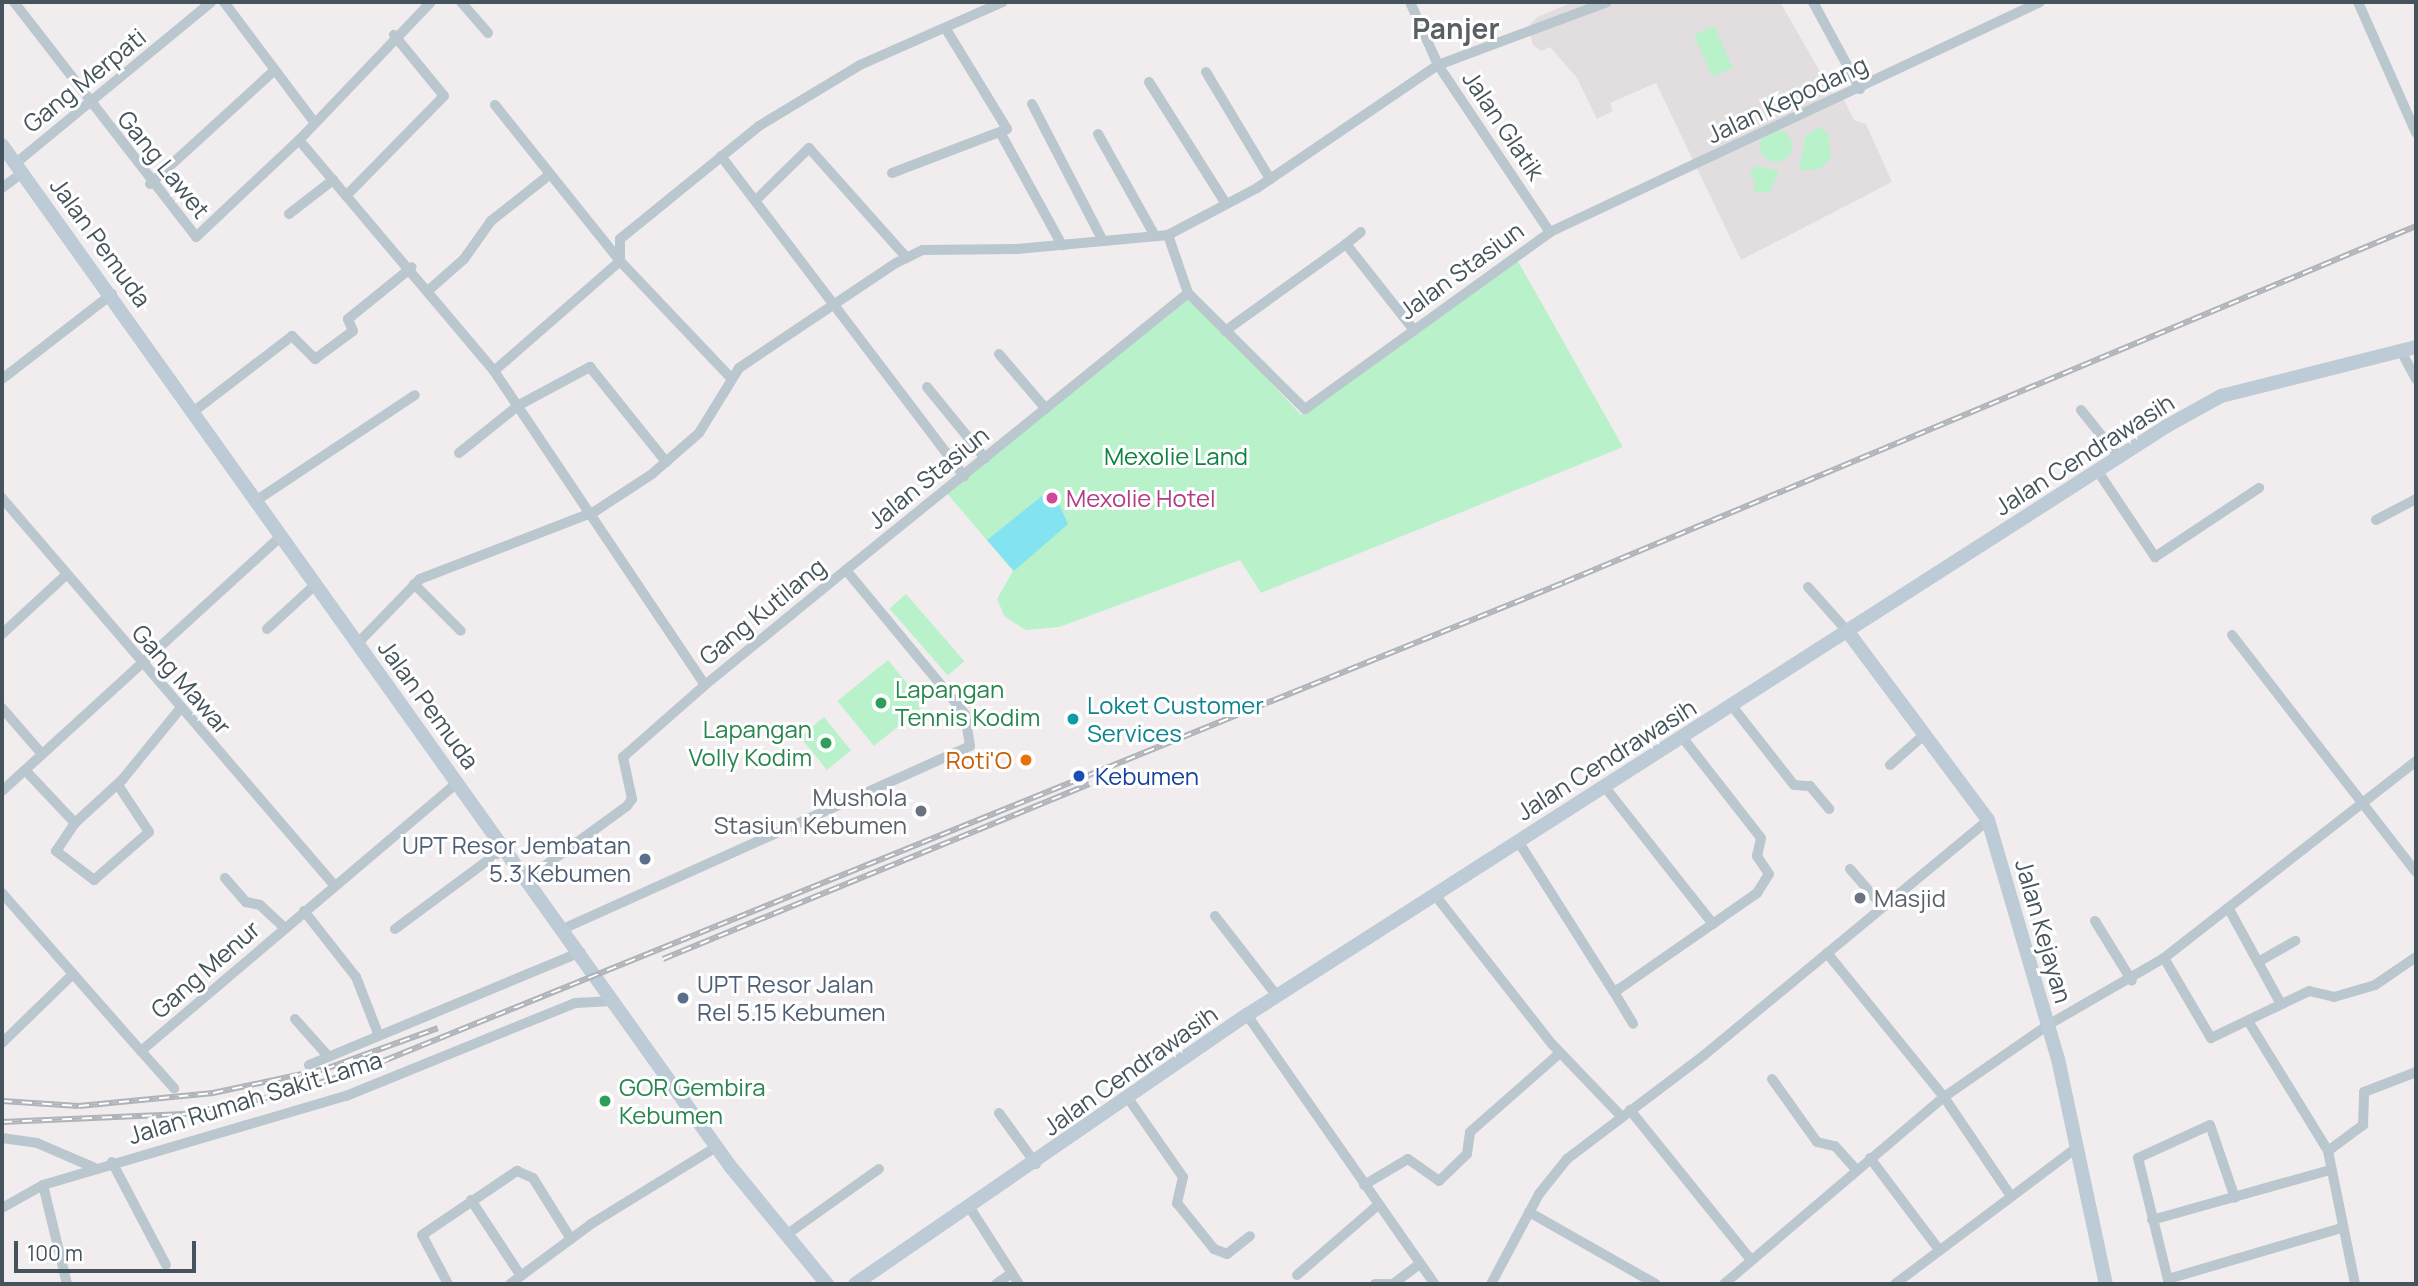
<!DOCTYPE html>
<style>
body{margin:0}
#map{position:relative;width:2418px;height:1286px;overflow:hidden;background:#f1edee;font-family:Manrope,sans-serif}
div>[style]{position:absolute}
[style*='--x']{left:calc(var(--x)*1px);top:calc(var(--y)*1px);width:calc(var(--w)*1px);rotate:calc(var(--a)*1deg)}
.education>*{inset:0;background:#e2dee0}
.green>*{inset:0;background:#b8f1ca;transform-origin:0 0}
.round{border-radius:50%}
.water>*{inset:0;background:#83e3f1}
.minor>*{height:10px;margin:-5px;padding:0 5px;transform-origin:5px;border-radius:5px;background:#bbc7ce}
.secondary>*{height:14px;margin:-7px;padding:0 7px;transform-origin:7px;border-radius:7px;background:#bdcbd6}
.rail>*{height:6px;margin-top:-3px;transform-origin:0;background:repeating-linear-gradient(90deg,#fff 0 10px,#afb3b9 0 20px);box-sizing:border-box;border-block:2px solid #afb3b9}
.dots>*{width:19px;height:19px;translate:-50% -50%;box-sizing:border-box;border:4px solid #fff;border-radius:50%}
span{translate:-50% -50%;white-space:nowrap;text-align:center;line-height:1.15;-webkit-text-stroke:6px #fff;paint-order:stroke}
.street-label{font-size:24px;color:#45535c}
.park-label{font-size:24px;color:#118241}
.hotel-label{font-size:24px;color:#b23c85}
.left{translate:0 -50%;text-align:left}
.leisure-label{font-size:24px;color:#27864d}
.right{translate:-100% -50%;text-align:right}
.culture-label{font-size:24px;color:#0d838f}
.food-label{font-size:24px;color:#c56008}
.transit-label{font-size:24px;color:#164399}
.worship-label{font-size:24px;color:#5b616d}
.service-label{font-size:24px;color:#4e5e75}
.quarter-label{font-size:28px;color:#5a5f63;font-weight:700}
.frame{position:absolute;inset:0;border:4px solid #45535c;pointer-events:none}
.scale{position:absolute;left:14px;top:1241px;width:182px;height:32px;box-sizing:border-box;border:4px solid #45535c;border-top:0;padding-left:9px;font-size:21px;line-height:24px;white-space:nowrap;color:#45535c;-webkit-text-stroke:5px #fff;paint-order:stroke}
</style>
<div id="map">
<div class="education">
<div style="clip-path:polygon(1573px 2px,1780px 2px,1837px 101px,1843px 98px,1854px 120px,1866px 124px,1892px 182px,1741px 260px,1656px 83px,1610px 103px,1613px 111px,1597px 119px,1577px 78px,1550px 47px,1541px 51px,1533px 45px,1528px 27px,1537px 17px)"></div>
</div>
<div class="green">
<div style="left:1714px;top:26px;width:46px;height:22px;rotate:66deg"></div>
<div style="clip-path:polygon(1819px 127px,1828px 133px,1831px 159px,1818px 170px,1799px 170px,1806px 135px)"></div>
<div class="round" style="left:1760px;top:130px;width:32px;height:32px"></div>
<div style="clip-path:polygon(1755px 165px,1779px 171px,1769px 193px,1753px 191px,1756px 180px,1749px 176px)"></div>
<div style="clip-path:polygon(1515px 256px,1623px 447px,1261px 593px,1240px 560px,1059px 627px,1026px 630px,1005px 617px,997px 599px,1013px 571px,945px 491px,1188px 293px,1301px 415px)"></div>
<div style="left:906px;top:594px;width:89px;height:22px;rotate:49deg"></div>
<div style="left:888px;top:660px;width:58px;height:65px;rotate:51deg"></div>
<div style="left:824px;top:717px;width:43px;height:31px;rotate:51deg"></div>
</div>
<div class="water">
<div style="clip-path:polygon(1042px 496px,1056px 498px,1068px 524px,1014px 571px,987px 540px)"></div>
</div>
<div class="minor">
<div style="--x:14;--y:2;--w:297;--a:52.2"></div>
<div style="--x:196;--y:237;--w:141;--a:-43.3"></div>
<div style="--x:224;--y:2;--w:146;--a:53.1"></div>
<div style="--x:431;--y:2;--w:191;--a:133.7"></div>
<div style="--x:299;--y:140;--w:302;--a:49.8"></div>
<div style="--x:494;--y:371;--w:378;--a:56.1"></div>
<div style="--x:705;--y:685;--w:109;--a:138.7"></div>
<div style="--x:623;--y:757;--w:43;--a:77.9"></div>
<div style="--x:632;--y:799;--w:9;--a:126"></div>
<div style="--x:627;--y:806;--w:122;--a:144"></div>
<div style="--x:461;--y:2;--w:41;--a:48.9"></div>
<div style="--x:1410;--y:2;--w:69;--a:66"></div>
<div style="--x:1438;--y:65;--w:201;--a:56.2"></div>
<div style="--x:1813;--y:2;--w:99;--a:61.6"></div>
<div style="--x:2358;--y:2;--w:143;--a:66.1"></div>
<div style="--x:1206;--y:72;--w:125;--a:59.1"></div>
<div style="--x:1149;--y:82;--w:144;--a:57.7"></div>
<div style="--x:1032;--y:104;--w:154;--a:62.6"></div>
<div style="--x:1001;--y:134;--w:127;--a:61.2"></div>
<div style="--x:1098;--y:134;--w:117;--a:60.8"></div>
<div style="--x:721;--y:156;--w:402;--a:52.8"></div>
<div style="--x:16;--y:163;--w:253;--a:-39.5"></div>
<div style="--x:892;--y:173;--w:123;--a:-20.9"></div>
<div style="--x:1007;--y:129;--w:117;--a:-121.4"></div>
<div style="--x:150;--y:184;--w:169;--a:-42.4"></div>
<div style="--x:2;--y:188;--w:25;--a:-37"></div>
<div style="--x:346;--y:196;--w:140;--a:-45.6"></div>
<div style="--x:444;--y:96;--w:79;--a:-129.3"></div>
<div style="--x:757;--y:199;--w:73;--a:-44.4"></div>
<div style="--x:809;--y:148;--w:147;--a:48.3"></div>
<div style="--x:289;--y:214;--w:56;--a:-37.7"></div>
<div style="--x:1168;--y:235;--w:61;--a:71"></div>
<div style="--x:1346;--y:244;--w:19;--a:-39"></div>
<div style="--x:430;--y:289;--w:45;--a:-41.4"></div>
<div style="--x:464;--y:259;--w:47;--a:-54.6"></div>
<div style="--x:491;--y:221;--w:74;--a:-38.4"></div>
<div style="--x:1225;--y:331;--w:149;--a:-35.7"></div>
<div style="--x:1346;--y:244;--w:110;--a:51.7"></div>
<div style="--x:2401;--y:351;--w:32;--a:62"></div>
<div style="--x:999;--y:354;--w:72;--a:49.5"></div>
<div style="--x:494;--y:371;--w:167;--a:-41.1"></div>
<div style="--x:620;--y:261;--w:200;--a:-128.7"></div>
<div style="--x:731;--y:378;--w:161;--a:-133.5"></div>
<div style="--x:620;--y:261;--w:22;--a:-90"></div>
<div style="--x:620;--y:239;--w:179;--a:-39.1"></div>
<div style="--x:759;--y:126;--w:118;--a:-31.1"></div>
<div style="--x:860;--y:65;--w:156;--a:-23.8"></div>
<div style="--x:2;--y:379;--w:139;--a:-37.7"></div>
<div style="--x:927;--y:387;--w:92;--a:50.8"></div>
<div style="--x:2081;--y:410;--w:59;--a:51.2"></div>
<div style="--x:193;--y:412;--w:125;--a:-37.5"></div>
<div style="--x:292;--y:336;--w:33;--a:45"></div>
<div style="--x:315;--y:359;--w:47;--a:-36.4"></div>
<div style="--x:353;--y:331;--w:13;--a:-113"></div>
<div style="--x:348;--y:319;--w:82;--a:-39.1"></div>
<div style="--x:459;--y:453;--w:77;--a:-38.7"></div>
<div style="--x:519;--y:405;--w:81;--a:-28.2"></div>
<div style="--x:590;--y:367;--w:122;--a:51.3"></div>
<div style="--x:2097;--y:470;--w:105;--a:56.3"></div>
<div style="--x:2155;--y:557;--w:125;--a:-33.6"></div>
<div style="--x:2;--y:498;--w:510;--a:49.37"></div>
<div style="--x:254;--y:502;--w:193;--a:-33.6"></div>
<div style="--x:2376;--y:520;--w:45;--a:-27.7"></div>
<div style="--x:414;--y:584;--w:66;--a:45"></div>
<div style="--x:1808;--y:587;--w:60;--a:48.4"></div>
<div style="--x:267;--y:629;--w:64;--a:-42.5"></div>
<div style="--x:2;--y:634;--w:87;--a:-42.7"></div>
<div style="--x:2232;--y:635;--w:300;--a:52.2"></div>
<div style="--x:357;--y:644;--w:91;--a:-45.9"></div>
<div style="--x:420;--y:579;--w:186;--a:-21.1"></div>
<div style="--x:594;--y:512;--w:69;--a:-33.2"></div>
<div style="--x:652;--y:474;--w:62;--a:-41.1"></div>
<div style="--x:699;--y:433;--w:76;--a:-58.4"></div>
<div style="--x:739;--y:368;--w:189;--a:-33.8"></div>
<div style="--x:896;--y:263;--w:30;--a:-26"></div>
<div style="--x:923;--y:250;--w:94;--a:-0.6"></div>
<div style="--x:1017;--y:249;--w:152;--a:-5.3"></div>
<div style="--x:1168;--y:235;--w:101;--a:-27.8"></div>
<div style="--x:1257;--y:188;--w:219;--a:-34.2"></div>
<div style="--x:1438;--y:65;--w:180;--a:-20.4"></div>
<div style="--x:705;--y:685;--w:182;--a:-39.2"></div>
<div style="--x:1732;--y:706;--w:100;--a:51.9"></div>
<div style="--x:1794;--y:785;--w:16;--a:4"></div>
<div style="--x:1810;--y:786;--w:30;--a:50"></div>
<div style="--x:2;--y:708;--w:61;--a:49"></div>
<div style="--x:1890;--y:765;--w:47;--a:-41.5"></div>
<div style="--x:25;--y:770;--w:73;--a:46.7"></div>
<div style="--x:75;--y:823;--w:64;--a:-42.5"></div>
<div style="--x:122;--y:780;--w:90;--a:-50.8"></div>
<div style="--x:1604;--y:786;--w:176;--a:51.7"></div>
<div style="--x:2;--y:791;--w:377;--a:-42.4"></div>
<div style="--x:75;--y:823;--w:34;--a:124"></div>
<div style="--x:56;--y:851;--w:48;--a:37.3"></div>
<div style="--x:94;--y:880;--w:73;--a:-41.1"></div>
<div style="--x:149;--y:832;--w:56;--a:-123.4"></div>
<div style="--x:1518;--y:841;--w:179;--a:57.6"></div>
<div style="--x:1614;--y:992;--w:6;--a:-31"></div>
<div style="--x:1619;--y:989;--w:168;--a:-34.8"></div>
<div style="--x:1757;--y:893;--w:22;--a:-58"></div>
<div style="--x:1769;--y:874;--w:22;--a:-124"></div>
<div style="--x:1757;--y:856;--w:18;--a:-77"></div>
<div style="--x:1761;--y:838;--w:128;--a:-128"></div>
<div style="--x:1850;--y:869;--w:50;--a:49"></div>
<div style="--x:225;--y:878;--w:32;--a:49"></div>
<div style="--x:246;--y:902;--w:14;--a:12"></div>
<div style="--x:260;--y:905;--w:34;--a:43"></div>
<div style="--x:2;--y:893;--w:210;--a:48.7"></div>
<div style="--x:141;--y:1051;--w:416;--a:-40.3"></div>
<div style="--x:1435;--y:895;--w:189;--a:51.9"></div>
<div style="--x:1552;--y:1044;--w:100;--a:46.2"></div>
<div style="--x:304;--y:911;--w:84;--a:51.8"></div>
<div style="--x:356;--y:977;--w:63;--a:68.7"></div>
<div style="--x:2230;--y:911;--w:106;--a:61.3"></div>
<div style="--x:1215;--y:916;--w:101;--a:52.2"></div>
<div style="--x:2095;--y:921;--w:70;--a:58.3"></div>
<div style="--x:565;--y:928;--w:444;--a:-24.2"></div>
<div style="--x:970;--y:746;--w:32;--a:-99"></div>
<div style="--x:965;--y:714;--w:187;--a:-129.6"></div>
<div style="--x:846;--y:570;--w:440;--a:-39"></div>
<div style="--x:1188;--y:293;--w:165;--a:44.8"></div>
<div style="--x:1305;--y:409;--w:302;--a:-35.8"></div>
<div style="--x:1550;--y:232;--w:541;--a:-25.14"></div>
<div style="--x:395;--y:929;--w:138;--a:-36.5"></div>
<div style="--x:1827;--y:953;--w:186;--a:50.9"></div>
<div style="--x:1944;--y:1097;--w:118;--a:56"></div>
<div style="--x:2164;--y:958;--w:93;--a:59.6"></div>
<div style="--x:2211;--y:1038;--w:109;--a:-25.6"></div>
<div style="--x:2309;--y:991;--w:26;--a:13"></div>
<div style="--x:2334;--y:997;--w:43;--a:-16.3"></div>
<div style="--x:2375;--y:985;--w:50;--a:-34.3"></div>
<div style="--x:2258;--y:962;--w:43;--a:-29.6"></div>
<div style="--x:1614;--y:992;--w:37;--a:59"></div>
<div style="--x:1247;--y:1015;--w:328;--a:55.1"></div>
<div style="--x:295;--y:1019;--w:50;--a:48.3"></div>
<div style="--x:2250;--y:1024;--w:149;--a:58.4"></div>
<div style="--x:2328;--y:1151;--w:136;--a:78.5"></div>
<div style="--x:2;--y:1043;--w:99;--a:-44.2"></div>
<div style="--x:141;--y:1051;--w:50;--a:48.3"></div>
<div style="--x:309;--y:1065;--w:294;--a:-22.6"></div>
<div style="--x:1772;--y:1079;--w:77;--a:54.5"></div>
<div style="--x:1817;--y:1142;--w:18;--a:13"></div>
<div style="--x:1835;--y:1146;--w:31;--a:48"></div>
<div style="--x:1130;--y:1101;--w:93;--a:55.1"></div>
<div style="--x:1183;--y:1177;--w:27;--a:103"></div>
<div style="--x:1177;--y:1203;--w:59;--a:51.2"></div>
<div style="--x:1214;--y:1249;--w:14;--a:21"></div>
<div style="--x:1227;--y:1254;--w:29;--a:-38"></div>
<div style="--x:1630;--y:1110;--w:193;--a:51.1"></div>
<div style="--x:999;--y:1113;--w:63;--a:54"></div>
<div style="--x:2;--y:1138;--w:35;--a:8"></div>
<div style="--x:37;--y:1143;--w:61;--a:23.2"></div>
<div style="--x:2328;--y:1151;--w:44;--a:-36.6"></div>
<div style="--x:2363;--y:1125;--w:33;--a:-88"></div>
<div style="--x:2364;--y:1092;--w:56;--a:-21"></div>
<div style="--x:1870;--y:1158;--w:111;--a:53"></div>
<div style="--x:112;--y:1162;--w:116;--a:62.3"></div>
<div style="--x:1364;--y:1185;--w:51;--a:-30.6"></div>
<div style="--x:1408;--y:1159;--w:38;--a:35"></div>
<div style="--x:1439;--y:1181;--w:39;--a:-44"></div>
<div style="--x:1467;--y:1154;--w:22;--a:-82"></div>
<div style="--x:1470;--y:1132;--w:120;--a:-41.3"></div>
<div style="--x:471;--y:1200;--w:91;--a:56.7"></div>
<div style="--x:2;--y:1208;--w:47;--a:-29.3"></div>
<div style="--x:970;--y:1208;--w:90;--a:57.2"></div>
<div style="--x:1529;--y:1212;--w:146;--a:29.6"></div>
<div style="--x:2152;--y:1220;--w:185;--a:-15.7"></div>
<div style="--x:786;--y:1235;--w:114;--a:-35.4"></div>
<div style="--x:1297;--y:1275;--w:107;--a:-40.8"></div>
<div style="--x:2168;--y:1279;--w:180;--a:-16.4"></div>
<div style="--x:67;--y:1284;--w:102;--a:-103.6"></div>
<div style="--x:43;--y:1185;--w:316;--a:-16.4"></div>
<div style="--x:346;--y:1096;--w:247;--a:-22.1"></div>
<div style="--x:575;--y:1003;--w:38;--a:-3"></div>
<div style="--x:448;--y:1284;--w:55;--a:-118"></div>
<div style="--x:422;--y:1235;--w:115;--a:-34"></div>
<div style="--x:517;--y:1171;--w:17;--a:24"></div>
<div style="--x:533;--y:1178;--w:72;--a:58.1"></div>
<div style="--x:510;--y:1284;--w:101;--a:-36.5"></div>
<div style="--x:591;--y:1224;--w:147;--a:-31.6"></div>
<div style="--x:996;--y:1284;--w:19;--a:-35"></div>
<div style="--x:1375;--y:1284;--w:17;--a:0"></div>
<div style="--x:1393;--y:1284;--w:34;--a:-37"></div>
<div style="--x:1491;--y:1284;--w:102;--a:-61.9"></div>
<div style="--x:1539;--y:1194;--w:45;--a:-51.3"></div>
<div style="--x:1567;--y:1159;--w:171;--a:-37.1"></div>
<div style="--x:1703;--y:1056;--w:370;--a:-39.6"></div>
<div style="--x:1724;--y:1284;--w:289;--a:-40.4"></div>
<div style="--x:1944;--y:1097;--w:126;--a:-34.7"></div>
<div style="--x:2048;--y:1025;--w:134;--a:-30"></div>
<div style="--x:2164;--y:958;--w:320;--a:-38"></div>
<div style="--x:1895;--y:1284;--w:226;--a:-36.9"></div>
<div style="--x:2169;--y:1284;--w:130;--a:-103.8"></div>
<div style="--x:2138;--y:1158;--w:79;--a:-24.6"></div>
<div style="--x:2210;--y:1125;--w:77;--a:71.1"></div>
</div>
<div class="secondary">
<div style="--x:2;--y:145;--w:1254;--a:54.51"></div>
<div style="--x:730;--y:1166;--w:153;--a:50.6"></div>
<div style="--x:1848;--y:632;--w:234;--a:53.3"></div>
<div style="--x:1988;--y:820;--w:249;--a:73.7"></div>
<div style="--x:2058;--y:1059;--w:230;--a:78"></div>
<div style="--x:855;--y:1284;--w:475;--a:-34.5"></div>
<div style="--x:1247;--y:1015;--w:1092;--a:-32.63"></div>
<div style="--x:2167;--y:426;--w:62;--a:-29.1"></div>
<div style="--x:2221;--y:396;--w:201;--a:-14.1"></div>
</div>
<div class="rail">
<div style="--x:663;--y:959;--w:461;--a:-22.3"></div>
<div style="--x:2;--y:1101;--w:77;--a:3.7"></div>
<div style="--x:79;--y:1106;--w:135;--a:-5.5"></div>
<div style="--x:213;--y:1093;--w:115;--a:-12.1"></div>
<div style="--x:325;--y:1069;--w:120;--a:-19.9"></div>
<div style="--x:2;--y:1122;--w:182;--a:-2.5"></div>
<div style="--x:184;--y:1114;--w:99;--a:-11.1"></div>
<div style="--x:281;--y:1095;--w:89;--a:-17.6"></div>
<div style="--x:366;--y:1068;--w:1294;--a:-22.06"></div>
<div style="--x:1565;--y:582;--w:922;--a:-22.7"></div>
</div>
<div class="dots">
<div style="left:1052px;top:498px;background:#d1479c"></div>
<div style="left:881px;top:703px;background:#2e9e5b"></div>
<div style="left:1073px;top:719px;background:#0f9aa8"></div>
<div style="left:826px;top:743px;background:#2e9e5b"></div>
<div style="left:1026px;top:760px;background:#e8710a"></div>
<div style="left:1079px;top:776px;background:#1a4fb4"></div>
<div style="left:921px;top:811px;background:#6b7280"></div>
<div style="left:645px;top:859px;background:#5c6f8a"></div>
<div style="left:1860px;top:898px;background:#6b7280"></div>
<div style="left:683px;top:998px;background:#5c6f8a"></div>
<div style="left:605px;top:1101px;background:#2e9e5b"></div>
</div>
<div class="street-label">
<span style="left:84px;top:80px;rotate:-39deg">Gang Merpati</span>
<span style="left:1787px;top:99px;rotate:-25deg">Jalan Kepodang</span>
<span style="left:1504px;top:125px;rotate:56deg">Jalan Glatik</span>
<span style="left:164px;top:164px;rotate:51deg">Gang Lawet</span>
<span style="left:101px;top:242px;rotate:54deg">Jalan Pemuda</span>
<span style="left:1461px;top:270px;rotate:-36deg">Jalan Stasiun</span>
<span style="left:2084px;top:454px;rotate:-32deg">Jalan Cendrawasih</span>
<span style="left:928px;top:477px;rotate:-39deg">Jalan Stasiun</span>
<span style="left:762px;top:611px;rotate:-39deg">Gang Kutilang</span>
<span style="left:182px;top:679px;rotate:49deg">Gang Mawar</span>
<span style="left:429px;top:704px;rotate:54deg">Jalan Pemuda</span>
<span style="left:1606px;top:759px;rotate:-32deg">Jalan Cendrawasih</span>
<span style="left:2044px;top:931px;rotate:74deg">Jalan Kejayan</span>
<span style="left:205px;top:969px;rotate:-41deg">Gang Menur</span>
<span style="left:1130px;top:1070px;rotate:-35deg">Jalan Cendrawasih</span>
<span style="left:255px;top:1097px;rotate:-17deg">Jalan Rumah Sakit Lama</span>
</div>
<div class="park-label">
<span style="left:1176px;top:456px">Mexolie Land</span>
</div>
<div class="hotel-label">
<span class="left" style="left:1066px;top:498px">Mexolie Hotel</span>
</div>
<div class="leisure-label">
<span class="left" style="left:895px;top:703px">Lapangan<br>Tennis Kodim</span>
<span class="right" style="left:812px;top:743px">Lapangan<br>Volly Kodim</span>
<span class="left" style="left:619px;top:1101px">GOR Gembira<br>Kebumen</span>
</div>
<div class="culture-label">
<span class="left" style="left:1087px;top:719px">Loket Customer<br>Services</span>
</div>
<div class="food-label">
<span class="right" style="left:1012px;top:760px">Roti'O</span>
</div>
<div class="transit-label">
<span class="left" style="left:1095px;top:776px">Kebumen</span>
</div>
<div class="worship-label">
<span class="right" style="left:907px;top:811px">Mushola<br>Stasiun Kebumen</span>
<span class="left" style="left:1874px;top:898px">Masjid</span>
</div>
<div class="service-label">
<span class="right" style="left:631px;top:859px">UPT Resor Jembatan<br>5.3 Kebumen</span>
<span class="left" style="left:697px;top:998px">UPT Resor Jalan<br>Rel 5.15 Kebumen</span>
</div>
<div class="quarter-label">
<span style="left:1456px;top:28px">Panjer</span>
</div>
<div class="frame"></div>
<div class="scale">100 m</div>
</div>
